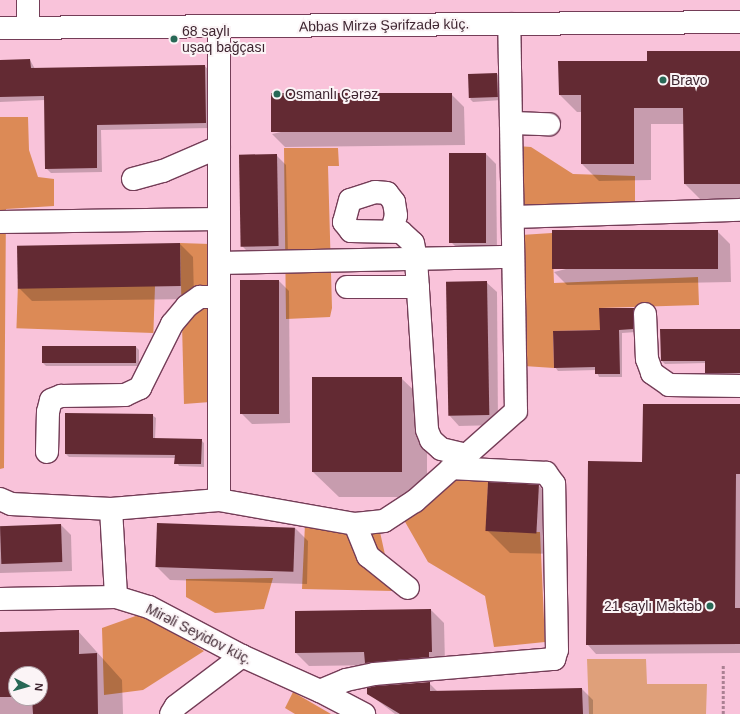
<!DOCTYPE html>
<meta charset="utf-8">
<style>
body{margin:0}
#map{position:relative;width:740px;height:714px;overflow:hidden;background:#f9c3da;font-family:Helvetica,sans-serif}
div>[style]{position:absolute}
[style*='--x']{left:calc(var(--x)*1px);top:calc(var(--y)*1px);width:calc(var(--w)*1px);rotate:calc(var(--a)*1deg)}
.green>*{inset:0;background:#dfa07a}
.forest>*{inset:0;background:#dc8a56;transform-origin:0 0}
.shadow>*{inset:0;background:#0003}
.building>*{inset:0;background:#632a33;transform-origin:0 0}
.path>*{height:2.5px;margin-top:-1.25px;transform-origin:0;background:repeating-linear-gradient(90deg,#aa8092 0 3px,transparent 0 5px)}
.roads{filter:drop-shadow(1px 0 #743d57) drop-shadow(-1px 0 #743d57) drop-shadow(0 1px #743d57) drop-shadow(0 -1px #743d57)}
.minor>*{height:22px;margin:-11px;padding:0 11px;transform-origin:11px;border-radius:11px;background:#fff}
.major>*{height:22px;margin:-11px;padding:0 11px;transform-origin:11px;border-radius:11px;background:#fff}
.dots>*{width:11px;height:11px;translate:-50% -50%;box-sizing:border-box;border:2px solid #fbf4f6;border-radius:50%}
span{translate:-50% -50%;white-space:nowrap;text-align:center;line-height:1.15;-webkit-text-stroke:4px #fbf4f6;paint-order:stroke}
.street-label{font-size:14px;color:#3e2530}
.poi-label{font-size:14px;color:#3e2530}
.left{translate:0 -50%;text-align:left}
.right{translate:-100% -50%;text-align:right}
.north{position:absolute;left:8px;top:666px;width:40px;height:40px;box-sizing:border-box;background:#fbf4f6;border:1px solid #afa1a7;border-radius:50%;rotate:96deg;font-size:11px;font-weight:700;line-height:16px;text-align:center;color:#3e2530}
.north::after{content:'';display:block;margin:auto;width:14px;height:18px;background:#286856;clip-path:polygon(50% 0,100% 100%,50% 72%,0 100%)}
</style>
<div id="map">
<div class="green">
<div style="clip-path:polygon(587px 659px,646px 659px,647px 684px,707px 684px,706px 714px,589px 714px)"></div>
</div>
<div class="forest">
<div style="clip-path:polygon(0 117px,28px 117px,29px 150px,38px 177px,54px 179px,54px 206px,6px 209px,4px 468px,0 469px)"></div>
<div style="clip-path:polygon(517px 146px,531px 147px,573px 174px,635px 176px,635px 204px,517px 208px)"></div>
<div style="clip-path:polygon(284px 148px,338px 148px,339px 166px,328px 166px,332px 308px,330px 317px,286px 319px)"></div>
<div style="clip-path:polygon(552px 233px,554px 283px,698px 277px,699px 305px,600px 308px,600px 330px,553px 331px,554px 368px,524px 366px,521px 235px)"></div>
<div style="clip-path:polygon(180px 243px,210px 244px,210px 402px,184px 404px)"></div>
<div style="left:155px;top:286px;width:47px;height:137px;rotate:92deg"></div>
<div style="clip-path:polygon(462px 475px,488px 479px,487px 531px,540px 532px,545px 642px,494px 647px,485px 596px,428px 562px,404px 520px)"></div>
<div style="clip-path:polygon(378px 523px,393px 591px,302px 589px,305px 524px)"></div>
<div style="clip-path:polygon(273px 578px,264px 609px,215px 613px,186px 597px,186px 579px)"></div>
<div style="clip-path:polygon(144px 613px,204px 651px,143px 690px,104px 695px,102px 628px)"></div>
<div style="clip-path:polygon(293px 692px,331px 714px,295px 714px,285px 708px)"></div>
</div>
<div class="shadow">
<div style="clip-path:polygon(740px 52px,740px 201px,702px 201px,685px 184px,684px 124px,651px 124px,651px 180px,599px 181px,582px 164px,582px 112px,577px 112px,560px 95px,648px 62px)"></div>
<div style="clip-path:polygon(30px 60px,35px 69px,205px 66px,209px 71px,210px 128px,101px 130px,102px 172px,51px 173px,46px 168px,45px 100px,0 102px,0 61px)"></div>
<div style="clip-path:polygon(497px 74px,500px 77px,501px 100px,473px 102px,470px 99px)"></div>
<div style="clip-path:polygon(451px 94px,464px 107px,465px 145px,285px 147px,272px 134px)"></div>
<div style="clip-path:polygon(450px 154px,486px 154px,496px 164px,497px 253px,462px 253px,452px 243px)"></div>
<div style="clip-path:polygon(276px 155px,286px 165px,288px 256px,252px 256px,242px 246px)"></div>
<div style="clip-path:polygon(717px 231px,730px 244px,731px 282px,567px 285px,554px 272px)"></div>
<div style="clip-path:polygon(180px 244px,193px 257px,194px 299px,32px 301px,19px 288px)"></div>
<div style="clip-path:polygon(279px 281px,289px 291px,290px 423px,252px 424px,242px 414px)"></div>
<div style="clip-path:polygon(486px 282px,497px 292px,498px 425px,459px 426px,449px 415px)"></div>
<div style="clip-path:polygon(634px 309px,637px 312px,636px 332px,622px 333px,622px 377px,599px 377px,596px 370px,558px 371px,555px 367px)"></div>
<div style="clip-path:polygon(740px 330px,740px 376px,709px 376px,706px 373px,706px 363px,665px 364px,662px 361px)"></div>
<div style="clip-path:polygon(136px 347px,139px 350px,139px 366px,46px 366px,43px 363px)"></div>
<div style="clip-path:polygon(401px 378px,427px 403px,427px 497px,339px 497px,313px 472px)"></div>
<div style="clip-path:polygon(740px 405px,740px 653px,596px 654px,587px 644px,643px 463px)"></div>
<div style="clip-path:polygon(152px 415px,156px 418px,155px 439px,201px 440px,204px 443px,204px 467px,179px 466px,175px 458px,69px 457px,66px 454px)"></div>
<div style="clip-path:polygon(539px 486px,562px 509px,562px 554px,510px 553px,488px 531px)"></div>
<div style="clip-path:polygon(158px 524px,295px 528px,308px 541px,307px 584px,170px 580px,157px 567px)"></div>
<div style="clip-path:polygon(61px 525px,71px 535px,72px 571px,0 573px,0 526px)"></div>
<div style="clip-path:polygon(431px 610px,444px 623px,445px 664px,309px 666px,296px 653px,296px 612px)"></div>
<div style="clip-path:polygon(evenodd,78px 631px,122px 680px,123px 714px,0 714px,0 633px,78px 631px,16px 674px,40px 674px,40px 698px,16px 698px,16px 674px)"></div>
<div style="clip-path:polygon(429px 683px,438px 692px,582px 689px,593px 700px,593px 714px,395px 714px,368px 693px)"></div>
</div>
<div class="building">
<div style="clip-path:polygon(647px 51px,740px 51px,740px 184px,684px 184px,683px 108px,634px 108px,634px 164px,581px 164px,581px 95px,559px 95px,558px 61px,647px 61px)"></div>
<div style="clip-path:polygon(30px 59px,31px 68px,205px 65px,206px 123px,97px 125px,97px 168px,45px 169px,44px 96px,0 97px,0 60px)"></div>
<div style="left:497px;top:73px;width:24px;height:29px;rotate:88deg"></div>
<div style="left:452px;top:93px;width:39px;height:181px;rotate:90deg"></div>
<div style="left:449px;top:153px;width:37px;height:90px"></div>
<div style="left:277px;top:154px;width:92px;height:38px;rotate:89deg"></div>
<div style="left:718px;top:230px;width:39px;height:166px;rotate:90deg"></div>
<div style="left:180px;top:243px;width:43px;height:163px;rotate:89deg"></div>
<div style="left:240px;top:280px;width:39px;height:134px"></div>
<div style="left:487px;top:281px;width:134px;height:41px;rotate:89deg"></div>
<div style="clip-path:polygon(599px 308px,634px 308px,633px 329px,619px 330px,620px 374px,595px 374px,595px 367px,554px 368px,553px 331px,600px 330px)"></div>
<div style="clip-path:polygon(660px 329px,740px 329px,740px 373px,705px 373px,705px 361px,661px 361px)"></div>
<div style="left:136px;top:346px;width:17px;height:94px;rotate:90deg"></div>
<div style="left:402px;top:377px;width:95px;height:90px;rotate:90deg"></div>
<div style="clip-path:polygon(643px 404px,740px 404px,740px 474px,736px 474px,735px 608px,740px 608px,740px 644px,586px 645px,588px 461px,642px 462px)"></div>
<div style="clip-path:polygon(65px 413px,153px 414px,153px 438px,202px 439px,201px 464px,174px 464px,175px 455px,65px 454px)"></div>
<div style="left:488px;top:482px;width:51px;height:49px;rotate:3deg"></div>
<div style="left:157px;top:523px;width:138px;height:44px;rotate:2deg"></div>
<div style="left:61px;top:524px;width:38px;height:61px;rotate:88deg"></div>
<div style="clip-path:polygon(431px 609px,432px 652px,429px 652px,429px 657px,365px 663px,364px 652px,295px 653px,295px 611px)"></div>
<div style="clip-path:polygon(79px 630px,79px 654px,97px 653px,98px 714px,33px 714px,32px 698px,40px 698px,40px 674px,16px 674px,16px 697px,0 697px,0 632px)"></div>
<div style="clip-path:polygon(430px 682px,430px 691px,582px 688px,583px 714px,400px 714px,367px 694px,367px 688px,376px 686px)"></div>
</div>
<div class="path">
<div style="--x:723;--y:714;--w:49;--a:-90"></div>
</div>
<div class="roads">
<div class="minor">
<div style="--x:219;--y:27;--w:473;--a:90"></div>
<div style="--x:511;--y:123;--w:38;--a:2"></div>
<div style="--x:133;--y:179;--w:31;--a:-15"></div>
<div style="--x:163;--y:171;--w:61;--a:-23.2"></div>
<div style="--x:513;--y:217;--w:227;--a:-1.8"></div>
<div style="--x:0;--y:222;--w:219;--a:-0.8"></div>
<div style="--x:392;--y:231;--w:16;--a:-76"></div>
<div style="--x:396;--y:215;--w:13;--a:-99"></div>
<div style="--x:394;--y:202;--w:11;--a:-128"></div>
<div style="--x:387;--y:193;--w:12;--a:-175"></div>
<div style="--x:375;--y:192;--w:26;--a:162"></div>
<div style="--x:350;--y:200;--w:23;--a:105"></div>
<div style="--x:344;--y:222;--w:11;--a:52"></div>
<div style="--x:351;--y:231;--w:50;--a:1.1"></div>
<div style="--x:401;--y:232;--w:16;--a:43"></div>
<div style="--x:413;--y:243;--w:16;--a:79"></div>
<div style="--x:416;--y:259;--w:171;--a:86.3"></div>
<div style="--x:427;--y:430;--w:11;--a:68"></div>
<div style="--x:431;--y:440;--w:13;--a:42"></div>
<div style="--x:441;--y:449;--w:26;--a:13"></div>
<div style="--x:219;--y:263;--w:294;--a:-1.2"></div>
<div style="--x:347;--y:287;--w:71;--a:0"></div>
<div style="--x:645;--y:314;--w:45;--a:87.5"></div>
<div style="--x:647;--y:359;--w:15;--a:70"></div>
<div style="--x:652;--y:373;--w:21;--a:35"></div>
<div style="--x:669;--y:385;--w:71;--a:0.8"></div>
<div style="--x:47;--y:452;--w:40;--a:-88.6"></div>
<div style="--x:48;--y:412;--w:12;--a:-76"></div>
<div style="--x:51;--y:400;--w:11;--a:-22"></div>
<div style="--x:61;--y:396;--w:64;--a:-0.9"></div>
<div style="--x:125;--y:395;--w:17;--a:-25"></div>
<div style="--x:140;--y:388;--w:72;--a:-63.4"></div>
<div style="--x:172;--y:324;--w:23;--a:-50"></div>
<div style="--x:187;--y:306;--w:16;--a:-35"></div>
<div style="--x:200;--y:297;--w:19;--a:0"></div>
<div style="--x:0;--y:499;--w:12;--a:24"></div>
<div style="--x:11;--y:504;--w:100;--a:2.9"></div>
<div style="--x:111;--y:509;--w:108;--a:-4.8"></div>
<div style="--x:219;--y:500;--w:138;--a:10"></div>
<div style="--x:355;--y:524;--w:29;--a:-6"></div>
<div style="--x:384;--y:521;--w:37;--a:-33"></div>
<div style="--x:415;--y:501;--w:135;--a:-41.7"></div>
<div style="--x:516;--y:411;--w:387;--a:-91"></div>
<div style="--x:111;--y:509;--w:88;--a:86.7"></div>
<div style="--x:355;--y:524;--w:35;--a:68"></div>
<div style="--x:368;--y:556;--w:51;--a:38.7"></div>
<div style="--x:0;--y:599;--w:116;--a:-1"></div>
<div style="--x:116;--y:597;--w:34;--a:17"></div>
<div style="--x:149;--y:607;--w:105;--a:27.8"></div>
<div style="--x:242;--y:656;--w:85;--a:24.2"></div>
<div style="--x:320;--y:691;--w:50;--a:27.6"></div>
<div style="--x:320;--y:691;--w:28;--a:-23"></div>
<div style="--x:346;--y:680;--w:29;--a:-12"></div>
<div style="--x:374;--y:674;--w:181;--a:-4.8"></div>
<div style="--x:554;--y:659;--w:9;--a:-72"></div>
<div style="--x:557;--y:650;--w:166;--a:-91"></div>
<div style="--x:554;--y:484;--w:14;--a:-126"></div>
<div style="--x:546;--y:473;--w:95;--a:-177"></div>
<div style="--x:171;--y:714;--w:9;--a:-58"></div>
<div style="--x:176;--y:706;--w:83;--a:-37.1"></div>
</div>
<div class="major">
<div style="--x:28;--y:0;--w:28;--a:90"></div>
<div style="--x:0;--y:28;--w:740;--a:-0.46"></div>
</div>
</div>
<div class="dots">
<div style="left:174px;top:39px;background:#286856"></div>
<div style="left:663px;top:80px;background:#286856"></div>
<div style="left:277px;top:94px;background:#286856"></div>
<div style="left:710px;top:606px;background:#286856"></div>
</div>
<div class="street-label">
<span style="left:384px;top:25px;rotate:-1deg">Abbas Mirzə Şərifzadə küç.</span>
<span style="left:199px;top:634px;rotate:27deg">Mirəli Seyidov küç.</span>
</div>
<div class="poi-label">
<span class="left" style="left:182px;top:39px">68 saylı<br>uşaq bağçası</span>
<span class="left" style="left:671px;top:80px">Bravo</span>
<span class="left" style="left:285px;top:94px">Osmanlı Çərəz</span>
<span class="right" style="left:702px;top:606px">21 saylı Məktəb</span>
</div>
<div class="north">N</div>
</div>
